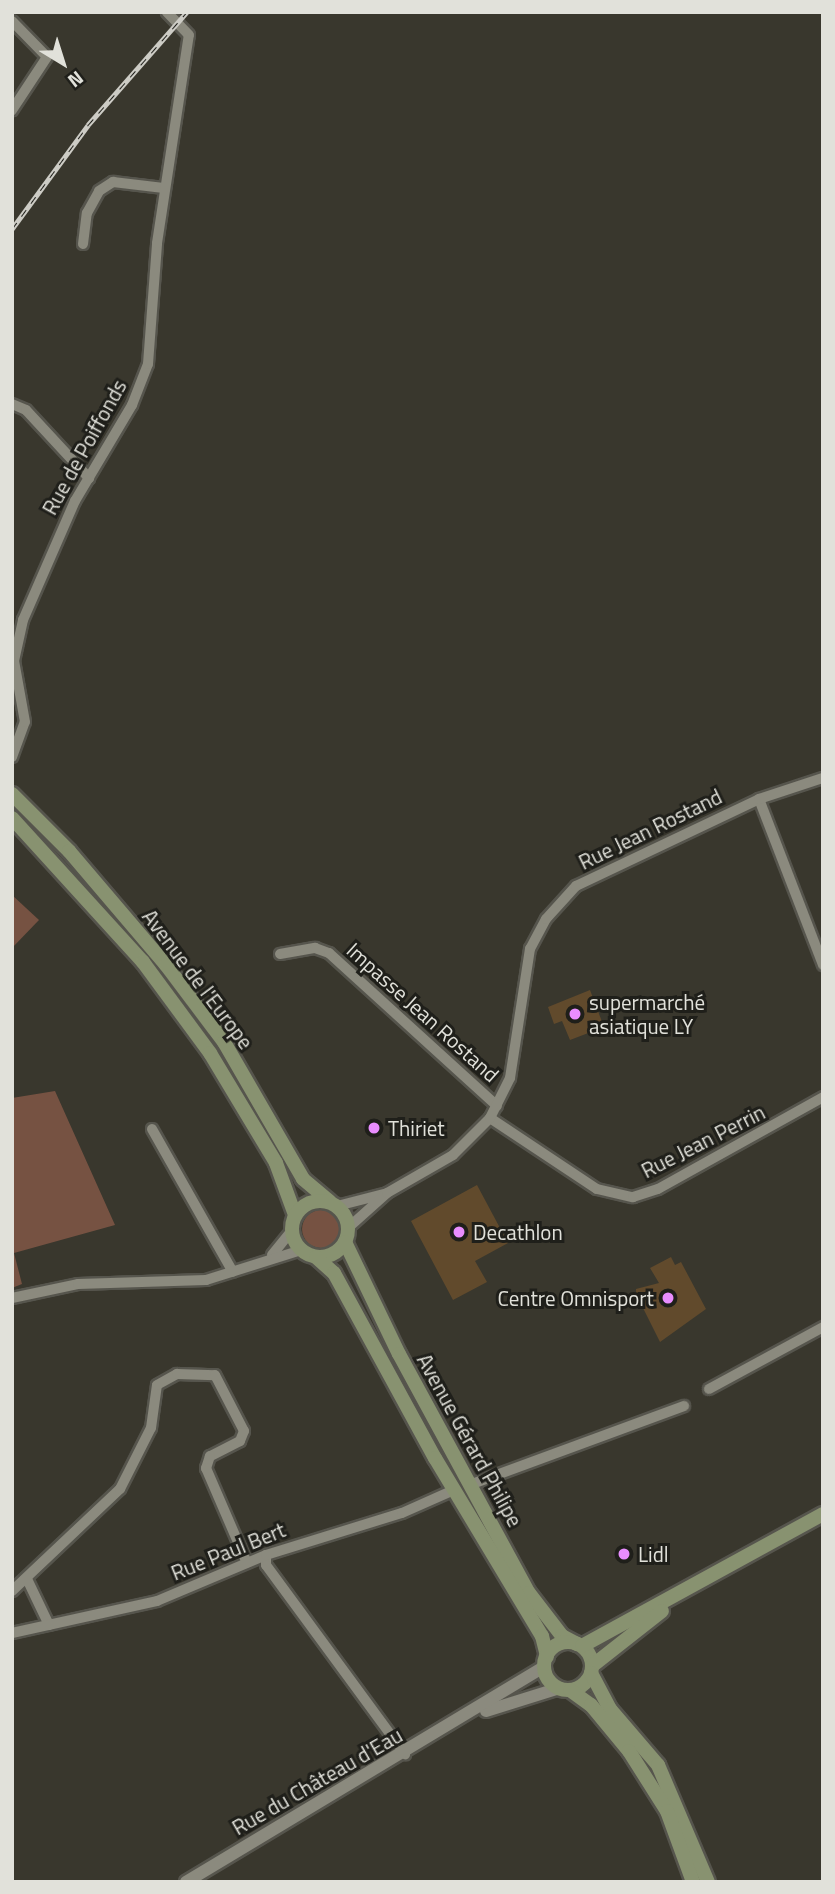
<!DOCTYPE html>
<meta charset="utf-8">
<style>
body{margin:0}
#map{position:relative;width:835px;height:1894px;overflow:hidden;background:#39372d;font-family:"Titillium Web",sans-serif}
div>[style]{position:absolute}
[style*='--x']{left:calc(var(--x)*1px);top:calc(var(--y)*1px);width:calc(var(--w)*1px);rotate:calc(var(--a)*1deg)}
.green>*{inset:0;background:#765242}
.round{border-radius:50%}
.building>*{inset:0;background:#614a2c}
.roads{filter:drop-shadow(2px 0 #56554d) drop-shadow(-2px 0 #56554d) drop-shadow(0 2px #56554d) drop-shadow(0 -2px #56554d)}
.minor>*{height:10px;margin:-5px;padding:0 5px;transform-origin:5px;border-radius:5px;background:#8b8a7e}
.tertiary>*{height:12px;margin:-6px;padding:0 6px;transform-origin:6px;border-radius:6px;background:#8b8a7e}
.secondary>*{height:14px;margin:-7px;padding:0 7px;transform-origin:7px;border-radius:7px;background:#889270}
.secondary>.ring{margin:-7px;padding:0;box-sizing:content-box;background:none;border:14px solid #889270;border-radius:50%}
.rail>*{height:5px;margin-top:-2.5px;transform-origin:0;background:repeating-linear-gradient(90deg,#1f1f1a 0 8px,#cdccc5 0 16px);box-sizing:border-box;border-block:2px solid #cdccc5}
.dots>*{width:19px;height:19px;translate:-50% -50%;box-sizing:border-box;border:4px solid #1f1f1a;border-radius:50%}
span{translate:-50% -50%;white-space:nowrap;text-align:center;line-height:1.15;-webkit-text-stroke:6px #1f1f1a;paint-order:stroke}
.street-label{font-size:21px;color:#e1e1da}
.poi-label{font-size:21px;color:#e1e1da}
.left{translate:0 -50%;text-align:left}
.right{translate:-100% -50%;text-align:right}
.frame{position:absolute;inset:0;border:14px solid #e1e1da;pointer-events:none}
.north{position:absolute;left:28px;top:28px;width:70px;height:70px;-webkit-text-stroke:5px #1f1f1a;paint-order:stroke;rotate:142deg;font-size:19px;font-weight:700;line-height:28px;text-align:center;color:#e1e1da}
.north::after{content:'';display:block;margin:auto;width:24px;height:32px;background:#e1e1da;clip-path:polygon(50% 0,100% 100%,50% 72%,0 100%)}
</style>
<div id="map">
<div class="green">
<div style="clip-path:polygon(12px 895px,39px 920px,12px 948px)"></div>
<div style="clip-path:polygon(55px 1091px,115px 1225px,14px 1253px,22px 1284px,12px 1288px,12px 1098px)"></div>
<div class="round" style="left:302px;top:1210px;width:38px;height:38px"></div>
</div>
<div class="building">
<div style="clip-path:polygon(590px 990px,604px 1027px,570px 1040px,562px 1021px,554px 1024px,548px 1007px)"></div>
<div style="clip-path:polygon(477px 1185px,508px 1243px,475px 1261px,487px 1282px,453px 1300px,411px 1221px)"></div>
<div style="clip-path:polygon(671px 1257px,675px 1265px,681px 1262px,706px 1309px,660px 1342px,642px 1306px,636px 1306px,636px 1289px,659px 1283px,650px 1268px)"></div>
</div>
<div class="roads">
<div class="minor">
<div style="--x:12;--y:21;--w:50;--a:45.8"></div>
<div style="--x:47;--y:57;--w:64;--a:123.4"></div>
<div style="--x:83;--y:244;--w:31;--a:-83"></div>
<div style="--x:87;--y:213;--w:25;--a:-61"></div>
<div style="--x:99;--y:191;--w:17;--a:-33"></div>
<div style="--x:113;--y:182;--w:51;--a:6.7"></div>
<div style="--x:12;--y:404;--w:15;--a:23"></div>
<div style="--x:26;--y:410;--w:93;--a:47.2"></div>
<div style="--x:12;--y:757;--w:37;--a:-70"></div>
<div style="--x:25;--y:722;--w:62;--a:-100.2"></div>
<div style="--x:14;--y:661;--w:42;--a:-77.6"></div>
<div style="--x:23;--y:620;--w:130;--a:-66.4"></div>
<div style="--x:75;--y:501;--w:112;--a:-59.3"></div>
<div style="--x:132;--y:405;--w:44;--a:-68.7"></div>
<div style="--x:148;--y:364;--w:121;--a:-85.7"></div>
<div style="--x:157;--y:243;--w:210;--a:-81.3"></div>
<div style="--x:189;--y:35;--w:32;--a:-134"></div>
<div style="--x:759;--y:799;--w:178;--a:68.9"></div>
<div style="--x:280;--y:954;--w:36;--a:-10"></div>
<div style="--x:315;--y:948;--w:15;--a:20"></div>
<div style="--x:329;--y:953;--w:227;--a:42.3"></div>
<div style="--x:490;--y:1118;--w:128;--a:33.6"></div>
<div style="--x:597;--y:1189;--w:37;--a:13"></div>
<div style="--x:633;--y:1197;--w:26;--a:-18"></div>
<div style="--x:658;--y:1189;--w:189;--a:-29.1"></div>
<div style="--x:152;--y:1129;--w:164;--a:60.5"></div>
<div style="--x:337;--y:1206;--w:49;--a:-14.3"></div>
<div style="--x:349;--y:1227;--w:51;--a:-41.8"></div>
<div style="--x:387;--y:1193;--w:76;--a:-29.9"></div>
<div style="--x:453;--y:1155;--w:52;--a:-45"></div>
<div style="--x:490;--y:1118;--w:45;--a:-63.4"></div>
<div style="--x:510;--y:1078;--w:131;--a:-81.2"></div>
<div style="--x:530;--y:949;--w:34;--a:-62"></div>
<div style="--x:546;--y:919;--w:45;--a:-47.7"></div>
<div style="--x:576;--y:886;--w:203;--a:-25.4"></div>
<div style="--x:759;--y:799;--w:67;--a:-18.2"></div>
<div style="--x:272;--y:1255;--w:32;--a:-51"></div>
<div style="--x:12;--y:1298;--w:67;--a:-12"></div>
<div style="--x:78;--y:1284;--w:128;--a:-1.8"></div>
<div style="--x:206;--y:1280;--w:100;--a:-17.5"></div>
<div style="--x:709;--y:1389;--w:130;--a:-28.5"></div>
<div style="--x:472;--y:1484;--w:226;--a:-20.2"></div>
<div style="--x:266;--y:1555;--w:10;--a:90"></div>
<div style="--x:266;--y:1565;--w:235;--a:53.7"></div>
<div style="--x:27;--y:1579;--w:51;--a:64.4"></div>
<div style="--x:12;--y:1591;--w:149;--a:-43.4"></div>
<div style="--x:120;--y:1489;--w:68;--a:-63.1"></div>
<div style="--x:151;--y:1428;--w:43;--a:-82.1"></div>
<div style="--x:157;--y:1385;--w:23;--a:-29"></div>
<div style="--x:177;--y:1374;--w:38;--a:2"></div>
<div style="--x:215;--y:1375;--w:63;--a:62.6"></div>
<div style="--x:244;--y:1431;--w:11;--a:112"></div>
<div style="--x:240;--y:1441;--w:34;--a:153"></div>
<div style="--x:210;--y:1456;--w:13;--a:108"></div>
<div style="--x:206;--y:1468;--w:103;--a:66.7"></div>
<div style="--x:12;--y:1633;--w:148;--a:-12.4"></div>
<div style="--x:157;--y:1601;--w:118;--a:-22.9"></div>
<div style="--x:266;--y:1555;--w:142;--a:-17.2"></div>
<div style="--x:402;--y:1513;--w:57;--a:-23.9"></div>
</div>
<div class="tertiary">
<div style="--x:486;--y:1711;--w:77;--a:-17.3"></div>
<div style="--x:186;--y:1882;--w:419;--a:-31"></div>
</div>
<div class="secondary">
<div style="--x:12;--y:794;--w:81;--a:45"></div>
<div style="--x:69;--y:851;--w:150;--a:49.6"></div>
<div style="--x:166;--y:965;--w:96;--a:53"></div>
<div style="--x:224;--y:1042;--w:158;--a:60"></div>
<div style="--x:303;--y:1179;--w:35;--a:40"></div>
<div style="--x:12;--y:818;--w:195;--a:47.7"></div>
<div style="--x:143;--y:962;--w:113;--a:53.6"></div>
<div style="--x:210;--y:1053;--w:128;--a:59"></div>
<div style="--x:276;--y:1163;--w:55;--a:69.9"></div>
<div class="ring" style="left:292px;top:1201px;width:42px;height:42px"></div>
<div style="--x:345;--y:1242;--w:124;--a:64.3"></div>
<div style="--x:399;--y:1354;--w:272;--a:61.5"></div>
<div style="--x:529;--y:1593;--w:54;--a:52.5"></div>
<div style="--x:562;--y:1636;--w:17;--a:28"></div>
<div style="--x:316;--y:1257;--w:24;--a:42"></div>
<div style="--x:334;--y:1273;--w:211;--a:61.4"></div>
<div style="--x:435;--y:1458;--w:208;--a:59"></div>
<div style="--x:542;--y:1636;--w:21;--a:76"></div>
<div class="ring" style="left:544px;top:1642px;width:34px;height:34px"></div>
<div style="--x:582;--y:1646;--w:275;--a:-28.7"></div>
<div style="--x:592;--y:1666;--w:89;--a:-38.2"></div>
<div style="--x:591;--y:1673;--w:41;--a:62.2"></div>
<div style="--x:610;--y:1709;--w:74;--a:49.4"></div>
<div style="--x:658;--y:1765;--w:127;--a:66.9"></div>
<div style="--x:570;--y:1690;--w:26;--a:36"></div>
<div style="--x:591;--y:1705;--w:60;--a:50.4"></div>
<div style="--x:629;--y:1751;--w:71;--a:57.7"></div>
<div style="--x:667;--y:1811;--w:76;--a:69.9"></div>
</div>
</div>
<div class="rail">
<div style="--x:12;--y:229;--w:129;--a:-53.8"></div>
<div style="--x:88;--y:125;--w:150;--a:-48.8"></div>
</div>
<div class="dots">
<div style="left:575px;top:1014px;background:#e98dfe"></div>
<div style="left:374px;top:1128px;background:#e98dfe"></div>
<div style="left:459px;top:1232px;background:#e98dfe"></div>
<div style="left:668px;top:1298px;background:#e98dfe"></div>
<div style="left:624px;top:1554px;background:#e98dfe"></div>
</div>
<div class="street-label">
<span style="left:84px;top:447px;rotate:-61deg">Rue de Poiffonds</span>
<span style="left:650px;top:829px;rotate:-26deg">Rue Jean Rostand</span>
<span style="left:198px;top:979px;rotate:53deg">Avenue de l'Europe</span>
<span style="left:423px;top:1012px;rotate:42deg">Impasse Jean Rostand</span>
<span style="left:703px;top:1141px;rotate:-27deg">Rue Jean Perrin</span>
<span style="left:470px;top:1440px;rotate:61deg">Avenue Gérard Philipe</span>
<span style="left:228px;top:1551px;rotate:-22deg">Rue Paul Bert</span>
<span style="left:317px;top:1781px;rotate:-30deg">Rue du Château d'Eau</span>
</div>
<div class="poi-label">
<span class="left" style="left:589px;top:1014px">supermarché<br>asiatique LY</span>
<span class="left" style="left:388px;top:1128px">Thiriet</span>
<span class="left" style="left:473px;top:1232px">Decathlon</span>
<span class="right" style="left:654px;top:1298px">Centre Omnisport</span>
<span class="left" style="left:638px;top:1554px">Lidl</span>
</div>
<div class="frame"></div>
<div class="north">N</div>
</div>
